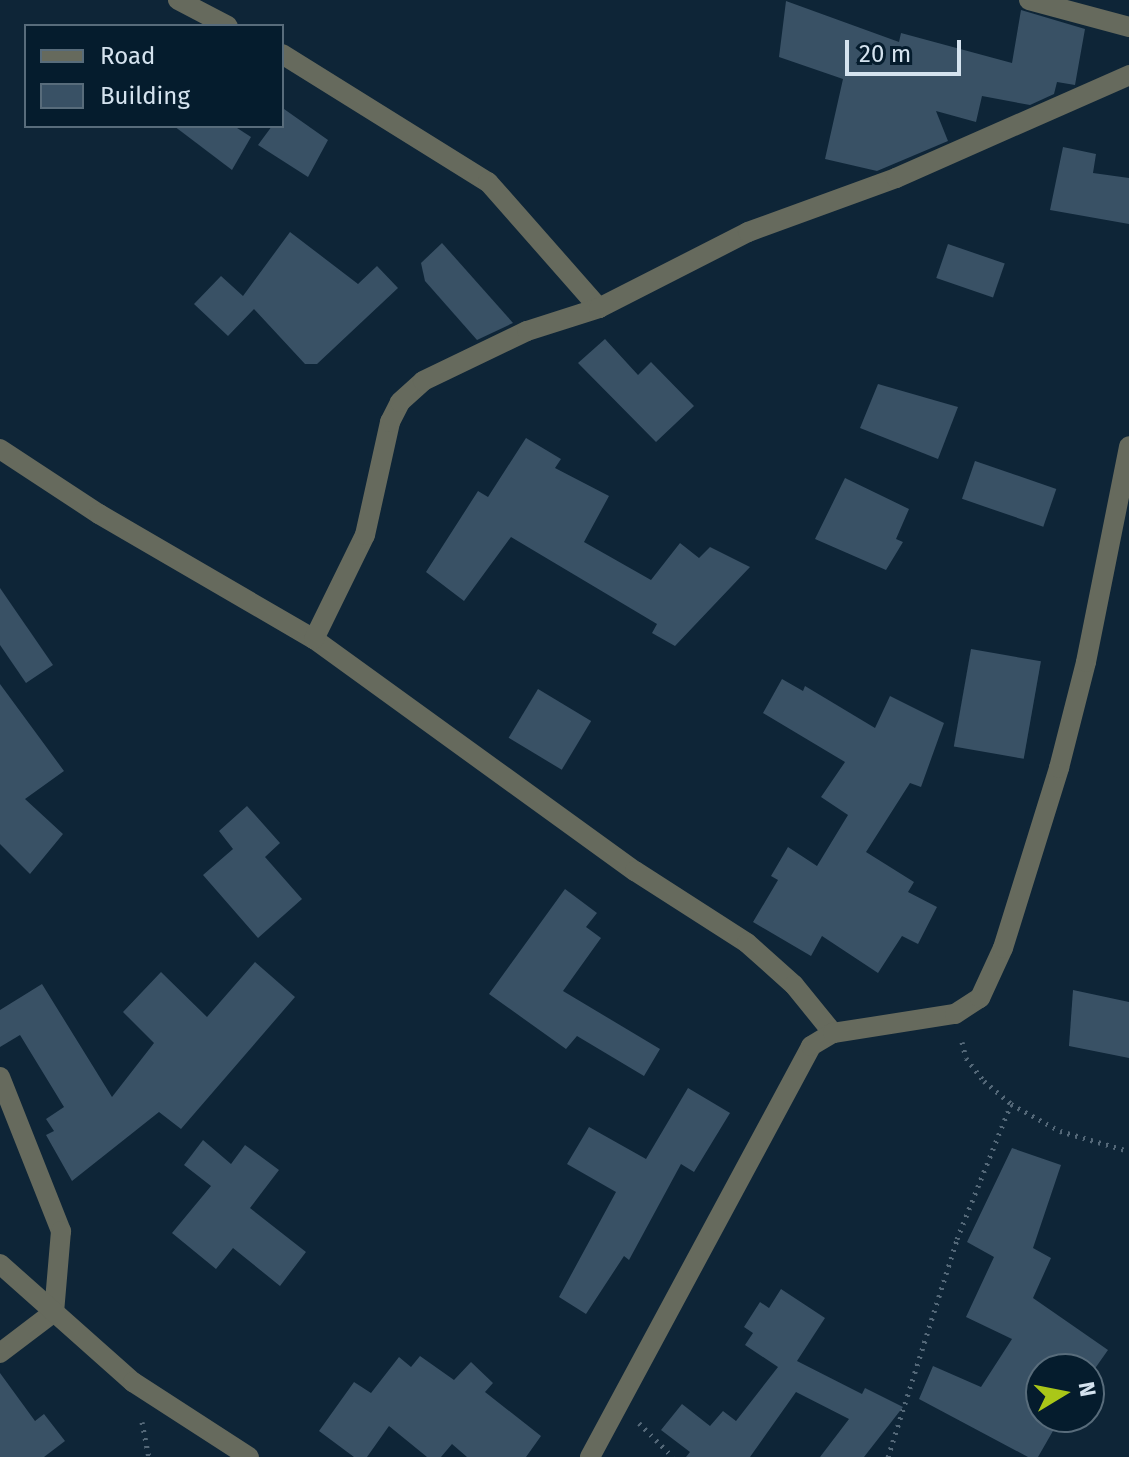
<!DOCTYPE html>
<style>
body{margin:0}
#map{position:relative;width:1129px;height:1457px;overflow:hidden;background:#0e2537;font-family:"Fira Sans",sans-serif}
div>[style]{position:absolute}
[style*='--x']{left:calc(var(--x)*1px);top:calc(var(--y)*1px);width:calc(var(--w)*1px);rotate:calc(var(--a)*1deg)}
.building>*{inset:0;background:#395165;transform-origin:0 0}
.path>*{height:5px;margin-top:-2.5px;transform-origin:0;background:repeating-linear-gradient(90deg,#546878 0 2px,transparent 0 8px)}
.minor>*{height:20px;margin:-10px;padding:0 10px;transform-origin:10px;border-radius:10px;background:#666a5d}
span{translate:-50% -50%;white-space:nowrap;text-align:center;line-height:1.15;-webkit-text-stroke:6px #051c2d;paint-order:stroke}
.legend{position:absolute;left:24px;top:24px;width:260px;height:104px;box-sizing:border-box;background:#051c2d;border:2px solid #586c7b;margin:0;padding:10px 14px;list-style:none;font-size:24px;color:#d5e3ef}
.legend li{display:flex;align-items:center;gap:16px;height:40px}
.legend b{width:40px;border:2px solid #586c7b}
.north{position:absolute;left:1025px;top:1353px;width:80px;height:80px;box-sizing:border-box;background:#051c2d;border:2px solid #586c7b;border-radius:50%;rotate:80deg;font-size:22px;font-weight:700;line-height:32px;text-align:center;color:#d5e3ef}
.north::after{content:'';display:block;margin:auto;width:28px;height:36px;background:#aac718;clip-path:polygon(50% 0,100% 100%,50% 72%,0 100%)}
.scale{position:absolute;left:845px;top:40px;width:116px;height:36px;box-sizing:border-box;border:4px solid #d5e3ef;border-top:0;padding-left:10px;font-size:24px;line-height:28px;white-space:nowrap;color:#d5e3ef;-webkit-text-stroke:6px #051c2d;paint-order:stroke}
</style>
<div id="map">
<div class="building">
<div style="clip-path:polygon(786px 1px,899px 42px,901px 33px,1012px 63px,1021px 10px,1085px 29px,1075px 85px,1057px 82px,1054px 94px,1030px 105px,982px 96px,976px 122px,936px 111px,948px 141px,877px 171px,825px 159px,843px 79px,779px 57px)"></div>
<div style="clip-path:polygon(284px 109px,328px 140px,308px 177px,258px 145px,272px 126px,282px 126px)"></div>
<div style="clip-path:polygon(174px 126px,234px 126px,251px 137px,232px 170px)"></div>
<div style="clip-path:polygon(1063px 147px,1096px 154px,1093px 173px,1129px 178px,1129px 224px,1050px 210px)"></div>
<div style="clip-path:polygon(290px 232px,358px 284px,377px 266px,398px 288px,317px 364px,305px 364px,254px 309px,228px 336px,194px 304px,221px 276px,243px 296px)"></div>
<div style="clip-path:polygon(442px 243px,513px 323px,477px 340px,425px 281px,421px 263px)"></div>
<div style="left:948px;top:244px;width:60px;height:36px;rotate:19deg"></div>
<div style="clip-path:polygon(605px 339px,638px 375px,651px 362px,694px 406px,656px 442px,578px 363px)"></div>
<div style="clip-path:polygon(878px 384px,958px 407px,938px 459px,860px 428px)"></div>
<div style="clip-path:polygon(526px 438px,561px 459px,555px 468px,609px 496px,584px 542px,651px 580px,680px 543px,699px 558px,710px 547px,750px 567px,675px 646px,652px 633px,657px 624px,511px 537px,464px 601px,426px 572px,478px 491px,488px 497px)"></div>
<div style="left:975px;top:461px;width:86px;height:40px;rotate:19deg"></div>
<div style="clip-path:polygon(845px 478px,909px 509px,896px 539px,903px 542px,886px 570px,815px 539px)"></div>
<div style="clip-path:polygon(0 588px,53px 665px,26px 683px,0 645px)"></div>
<div style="left:971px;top:649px;width:71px;height:99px;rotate:10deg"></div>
<div style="clip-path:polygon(782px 679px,803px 691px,805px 686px,875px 728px,890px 696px,944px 723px,921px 787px,910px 783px,866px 852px,914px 882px,908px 892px,937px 907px,918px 944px,902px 936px,878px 973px,822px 936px,811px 956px,753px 922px,778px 880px,771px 876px,788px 847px,817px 866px,848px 815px,821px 797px,845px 762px,763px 713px)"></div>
<div style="clip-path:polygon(0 684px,64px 771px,25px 799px,63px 834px,30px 874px,0 844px)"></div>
<div style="left:538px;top:689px;width:62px;height:57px;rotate:31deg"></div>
<div style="clip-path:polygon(247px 806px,280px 843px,265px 857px,302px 899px,258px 938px,203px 875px,233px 849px,219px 831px)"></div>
<div style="clip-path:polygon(565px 889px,597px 913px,586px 927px,601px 938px,563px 991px,660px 1049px,644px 1076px,577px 1036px,566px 1049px,489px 994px)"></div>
<div style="clip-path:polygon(255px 962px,295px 997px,181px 1129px,159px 1112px,72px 1181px,46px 1135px,54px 1131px,46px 1119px,64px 1107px,20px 1035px,0 1047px,0 1010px,42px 984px,112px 1097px,154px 1043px,123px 1012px,161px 972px,207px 1017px)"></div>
<div style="clip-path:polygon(1073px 990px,1129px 1002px,1129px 1058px,1069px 1046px)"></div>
<div style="clip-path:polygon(688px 1088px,730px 1113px,694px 1172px,681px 1164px,629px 1260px,624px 1256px,586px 1314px,559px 1297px,616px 1192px,567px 1164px,589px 1127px,646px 1159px)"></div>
<div style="clip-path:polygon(203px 1140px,231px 1164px,245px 1145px,279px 1170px,250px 1208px,306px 1252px,280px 1286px,233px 1248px,216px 1269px,172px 1233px,211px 1186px,184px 1165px)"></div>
<div style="clip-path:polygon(1012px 1148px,1061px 1165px,1033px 1248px,1051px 1258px,1033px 1298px,1108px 1350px,1089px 1377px,1089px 1369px,1041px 1369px,1041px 1417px,1061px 1417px,1038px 1457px,1028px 1457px,919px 1399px,933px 1366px,981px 1387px,1012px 1339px,966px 1317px,994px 1257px,967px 1242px)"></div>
<div style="clip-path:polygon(781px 1289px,825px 1318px,797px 1361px,862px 1394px,865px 1388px,903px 1407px,864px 1457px,820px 1457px,849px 1419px,796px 1392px,750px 1457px,686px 1457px,690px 1452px,661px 1430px,682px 1404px,710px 1426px,723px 1411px,736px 1421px,778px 1367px,745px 1345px,753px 1333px,744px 1327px,760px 1302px,769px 1308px)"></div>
<div style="clip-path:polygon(420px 1356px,454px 1380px,471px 1362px,493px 1383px,485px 1392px,541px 1436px,526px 1457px,467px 1457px,452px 1444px,441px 1457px,427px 1457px,389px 1426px,367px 1457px,354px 1457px,319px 1431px,354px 1382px,371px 1393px,399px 1357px,411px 1367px)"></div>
<div style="clip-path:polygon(0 1373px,35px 1421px,44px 1414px,65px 1441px,44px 1457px,0 1457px)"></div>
</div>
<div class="path">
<div style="--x:962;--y:1042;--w:16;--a:76"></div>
<div style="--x:966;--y:1058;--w:29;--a:52"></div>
<div style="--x:984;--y:1081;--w:35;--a:40"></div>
<div style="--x:1011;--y:1104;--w:56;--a:28.9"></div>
<div style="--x:1060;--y:1131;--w:72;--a:16.2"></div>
<div style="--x:142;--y:1422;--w:36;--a:79"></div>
<div style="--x:639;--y:1423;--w:48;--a:45"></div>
<div style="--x:888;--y:1457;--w:229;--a:-72.4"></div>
<div style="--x:957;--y:1239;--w:145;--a:-68.2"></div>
</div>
<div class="minor">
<div style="--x:178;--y:0;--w:56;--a:27.5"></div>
<div style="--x:1029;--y:0;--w:104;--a:15.1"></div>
<div style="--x:282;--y:54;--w:243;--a:31.9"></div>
<div style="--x:488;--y:182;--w:168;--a:48.6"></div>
<div style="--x:0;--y:449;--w:118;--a:33.3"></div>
<div style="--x:99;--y:514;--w:249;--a:30.2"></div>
<div style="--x:314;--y:639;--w:396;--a:35.9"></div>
<div style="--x:635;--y:871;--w:133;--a:32.7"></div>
<div style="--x:747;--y:943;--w:63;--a:41.8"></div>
<div style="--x:794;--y:985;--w:62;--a:50.9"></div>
<div style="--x:314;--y:639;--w:116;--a:-63.9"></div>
<div style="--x:365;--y:535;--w:116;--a:-77.5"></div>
<div style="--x:390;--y:422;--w:22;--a:-63"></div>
<div style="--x:400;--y:402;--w:31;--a:-42"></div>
<div style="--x:423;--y:381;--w:115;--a:-25.7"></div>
<div style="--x:527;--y:331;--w:76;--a:-17.7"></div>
<div style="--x:599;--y:308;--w:167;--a:-27"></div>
<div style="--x:748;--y:232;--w:158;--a:-20"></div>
<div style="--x:896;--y:178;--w:255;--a:-23.8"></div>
<div style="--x:0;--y:1077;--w:166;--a:68.4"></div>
<div style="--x:61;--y:1231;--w:81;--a:94.9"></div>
<div style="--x:54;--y:1312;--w:68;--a:142.8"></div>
<div style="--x:0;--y:1264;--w:178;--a:41.6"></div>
<div style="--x:133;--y:1382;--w:138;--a:32.9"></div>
<div style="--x:590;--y:1457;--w:467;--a:-61.7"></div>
<div style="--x:811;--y:1046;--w:26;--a:-31"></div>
<div style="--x:833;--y:1033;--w:123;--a:-8.9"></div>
<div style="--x:955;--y:1014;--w:30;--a:-33"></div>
<div style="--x:980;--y:998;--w:55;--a:-65.3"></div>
<div style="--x:1003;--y:948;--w:189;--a:-72.7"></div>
<div style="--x:1059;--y:768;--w:109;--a:-75.7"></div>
<div style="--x:1086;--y:662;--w:220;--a:-78.7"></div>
</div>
<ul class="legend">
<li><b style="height:10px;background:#666a5d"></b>Road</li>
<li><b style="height:22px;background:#395165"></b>Building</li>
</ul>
<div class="north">N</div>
<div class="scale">20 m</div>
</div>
